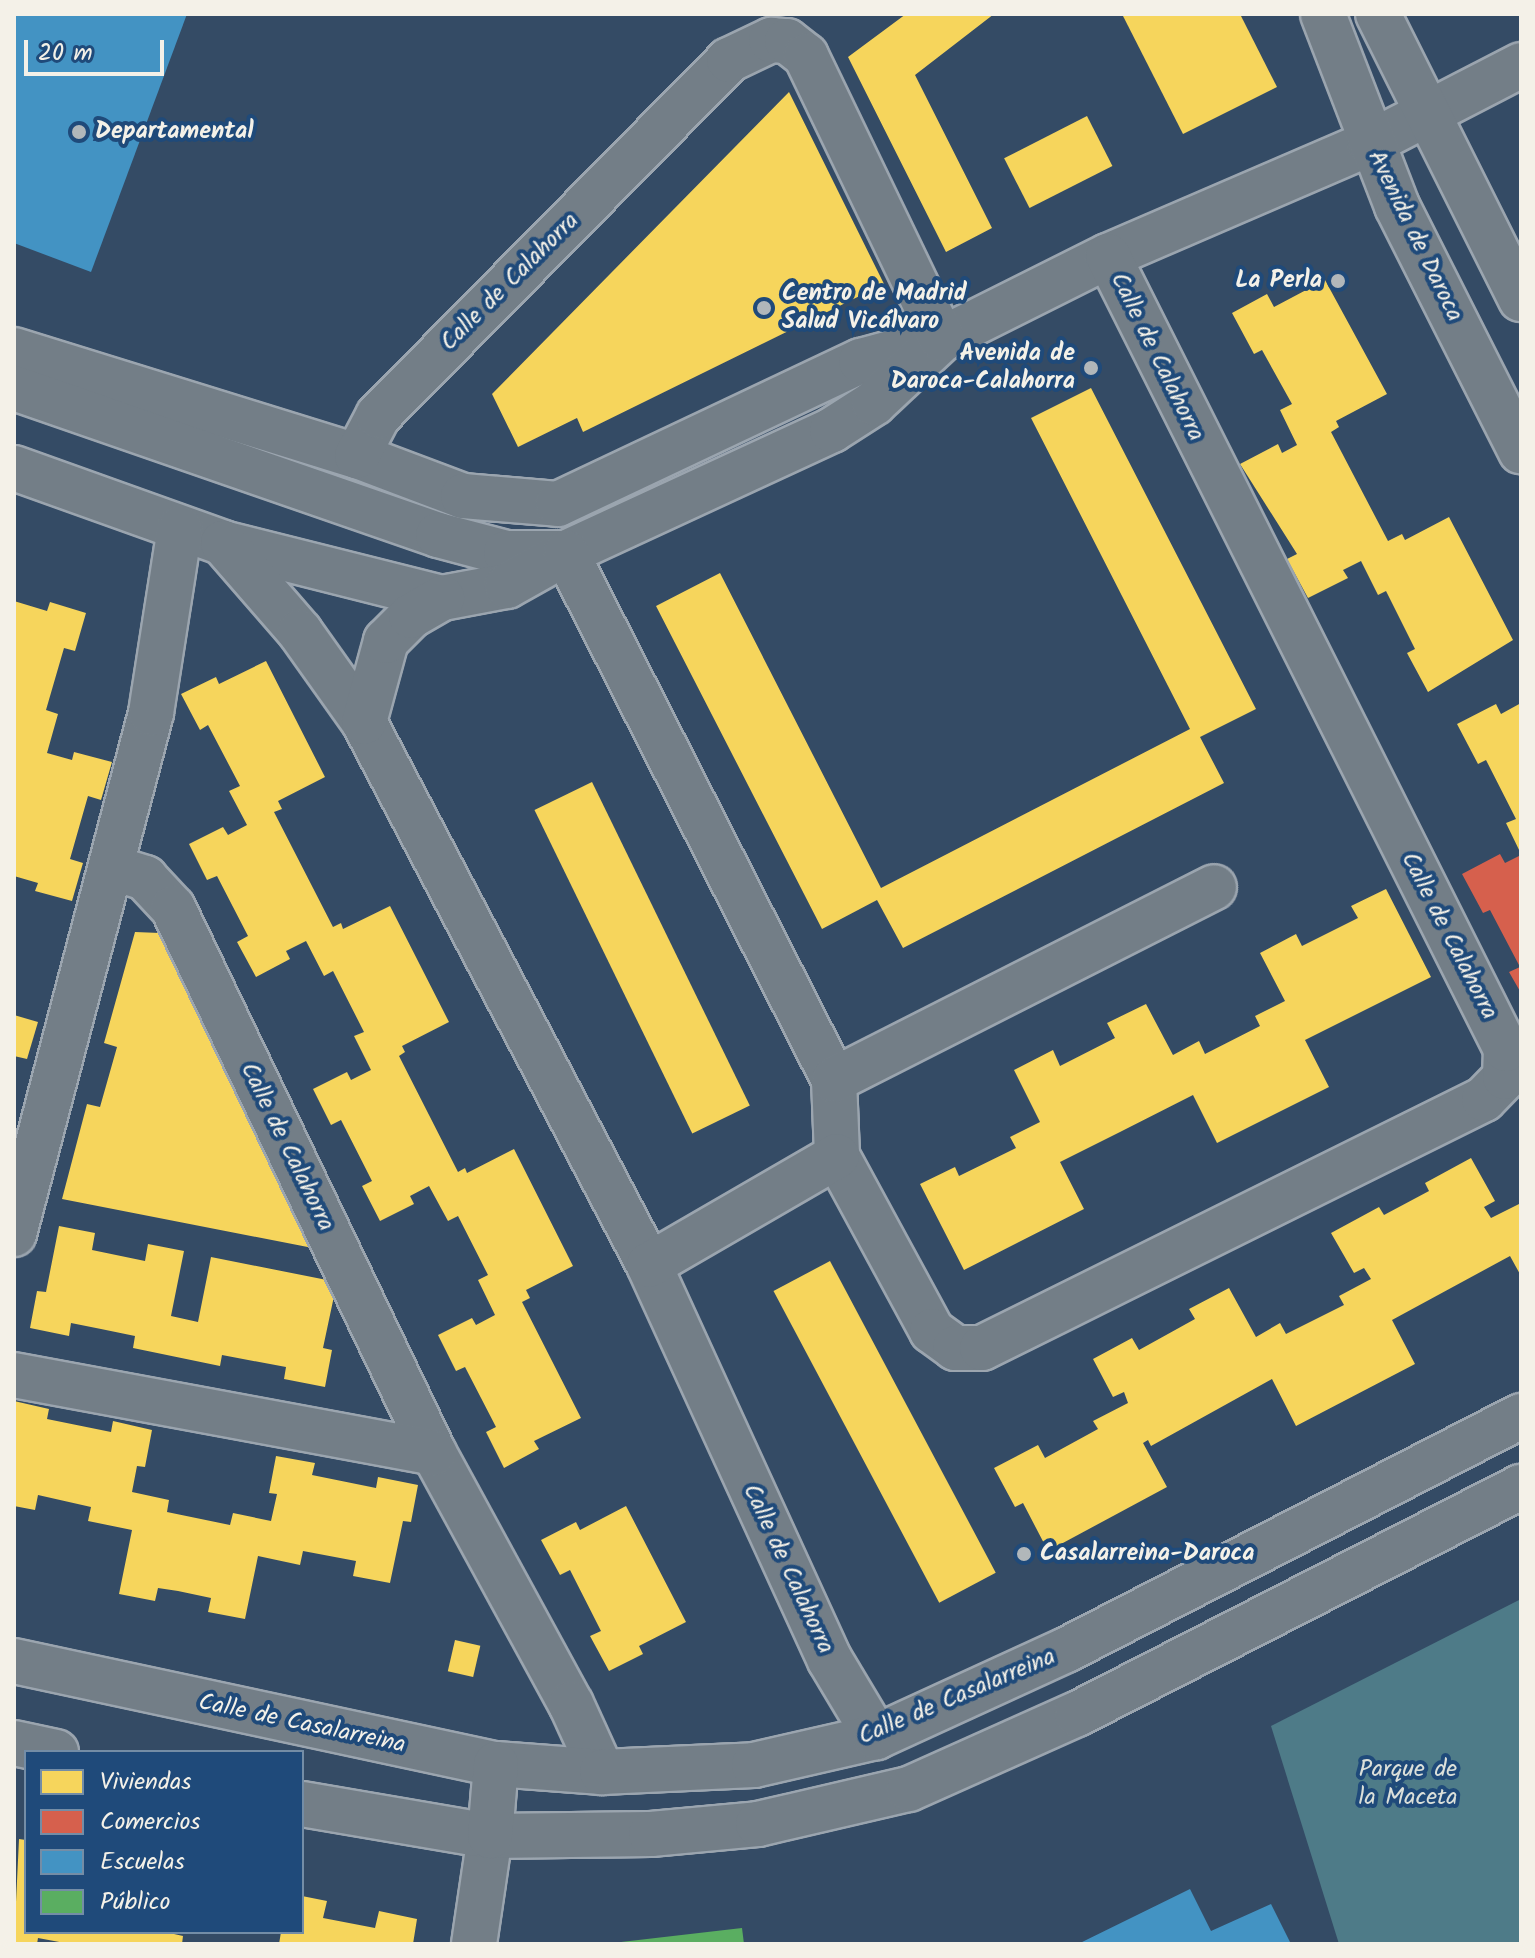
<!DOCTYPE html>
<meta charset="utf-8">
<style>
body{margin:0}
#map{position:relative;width:1535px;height:1958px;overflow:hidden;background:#344b65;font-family:Kalam,sans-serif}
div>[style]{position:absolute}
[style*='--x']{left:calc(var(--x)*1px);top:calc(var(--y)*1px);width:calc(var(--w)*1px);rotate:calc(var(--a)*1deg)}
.green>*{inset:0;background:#4e7b88}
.homes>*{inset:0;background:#f6d55c;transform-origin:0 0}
.shops>*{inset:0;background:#d6604d}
.schools>*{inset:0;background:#4393c3}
.public>*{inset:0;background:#5aae61}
.roads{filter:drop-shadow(2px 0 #9ba5af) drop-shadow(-2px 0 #9ba5af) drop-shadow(0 2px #9ba5af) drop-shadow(0 -2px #9ba5af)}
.minor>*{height:44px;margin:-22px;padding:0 22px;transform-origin:22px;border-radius:22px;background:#737e87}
.tertiary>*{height:44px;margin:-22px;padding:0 22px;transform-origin:22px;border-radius:22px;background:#737e87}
.primary>*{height:44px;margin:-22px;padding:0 22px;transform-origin:22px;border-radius:22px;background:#737e87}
.dots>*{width:22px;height:22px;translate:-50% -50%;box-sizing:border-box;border:4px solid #1f4a7a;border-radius:50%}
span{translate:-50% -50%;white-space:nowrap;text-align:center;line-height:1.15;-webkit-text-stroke:8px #1f4a7a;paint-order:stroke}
.poi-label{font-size:24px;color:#f4f1e8;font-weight:700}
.left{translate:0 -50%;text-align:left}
.right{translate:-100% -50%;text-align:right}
.street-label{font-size:24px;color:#f4f1e8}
.park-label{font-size:24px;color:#dce0da}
.frame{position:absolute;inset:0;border:16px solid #f4f1e8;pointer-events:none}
.legend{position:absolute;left:24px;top:1750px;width:280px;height:184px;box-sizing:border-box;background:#1f4a7a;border:2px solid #748da6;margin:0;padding:10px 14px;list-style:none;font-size:24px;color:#f4f1e8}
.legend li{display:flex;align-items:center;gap:16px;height:40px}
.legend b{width:40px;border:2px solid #748da6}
.scale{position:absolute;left:24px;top:40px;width:140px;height:36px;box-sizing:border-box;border:4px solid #f4f1e8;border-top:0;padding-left:10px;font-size:24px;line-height:28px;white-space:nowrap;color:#f4f1e8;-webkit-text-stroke:6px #1f4a7a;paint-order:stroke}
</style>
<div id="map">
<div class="green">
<div style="clip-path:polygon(1521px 1599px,1521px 1944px,1339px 1944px,1271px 1726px)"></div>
</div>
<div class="homes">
<div style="clip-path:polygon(906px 14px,994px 14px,915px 75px,992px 228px,946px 252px,848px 57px)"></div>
<div style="clip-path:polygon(1122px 14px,1240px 14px,1277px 87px,1183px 134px)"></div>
<div style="clip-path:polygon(789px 92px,884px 284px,583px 432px,577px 418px,518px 447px,492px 394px)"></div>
<div style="left:1087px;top:116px;width:56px;height:93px;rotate:63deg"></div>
<div style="clip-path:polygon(1325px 280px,1387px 394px,1336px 421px,1339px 427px,1331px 432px,1388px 541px,1402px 534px,1405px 540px,1449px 517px,1513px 640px,1428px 692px,1407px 653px,1415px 649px,1386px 591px,1378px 595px,1361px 561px,1343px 570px,1348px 578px,1308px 598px,1287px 559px,1297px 554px,1240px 464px,1278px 444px,1282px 453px,1297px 445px,1280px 410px,1292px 404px,1262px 350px,1254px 354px,1232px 313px,1267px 294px,1274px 307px)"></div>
<div style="clip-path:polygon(1091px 388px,1256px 709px,1200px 737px,1224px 783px,903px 948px,877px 900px,822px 929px,656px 606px,720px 573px,881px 888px,1190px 729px,1031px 418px)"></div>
<div style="clip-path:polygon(14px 601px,47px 611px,50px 602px,86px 613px,75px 651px,64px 648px,46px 710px,58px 714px,47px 753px,72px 760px,74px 752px,112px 762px,101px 800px,88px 796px,70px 859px,83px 863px,72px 901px,35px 891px,38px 883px,14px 876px)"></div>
<div style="clip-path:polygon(266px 661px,325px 777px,278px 801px,282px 809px,274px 812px,333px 927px,341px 923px,343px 929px,390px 906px,449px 1022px,402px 1046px,405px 1052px,399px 1056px,458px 1172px,465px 1168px,467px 1173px,514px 1149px,573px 1266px,526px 1290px,530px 1298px,522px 1302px,581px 1418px,534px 1441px,539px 1449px,504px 1468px,486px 1432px,496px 1427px,465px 1367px,456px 1371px,438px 1335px,472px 1318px,476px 1325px,495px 1315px,478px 1280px,488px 1275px,458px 1216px,448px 1221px,429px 1186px,410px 1196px,414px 1204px,380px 1221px,362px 1186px,372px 1181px,341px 1120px,331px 1125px,313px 1089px,347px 1072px,351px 1080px,371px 1070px,354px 1036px,364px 1032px,333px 971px,324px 976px,306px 941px,286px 951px,290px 959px,256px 977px,237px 942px,248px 936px,217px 876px,207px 880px,189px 844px,223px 827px,228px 835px,247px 825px,229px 791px,240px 786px,208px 725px,200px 730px,181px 694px,216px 677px,219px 684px)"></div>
<div style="clip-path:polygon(1521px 703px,1521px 854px,1506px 823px,1516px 819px,1486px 760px,1478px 764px,1457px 724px,1496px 704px,1501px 714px)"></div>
<div style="left:592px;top:782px;width:360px;height:64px;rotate:64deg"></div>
<div style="clip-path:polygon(1386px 889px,1431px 977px,1305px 1040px,1329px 1087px,1217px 1143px,1193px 1095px,1120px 1132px,1060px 1162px,1084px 1209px,964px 1270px,920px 1184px,955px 1167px,959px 1176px,1016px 1148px,1010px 1137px,1040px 1122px,1014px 1070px,1053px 1050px,1060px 1066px,1115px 1038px,1107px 1023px,1146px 1004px,1173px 1055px,1199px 1041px,1205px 1054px,1260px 1026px,1255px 1016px,1285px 1001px,1260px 953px,1296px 934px,1302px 946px,1358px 918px,1351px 906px)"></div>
<div style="clip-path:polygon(135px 932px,160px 933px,323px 1250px,62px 1199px,87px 1104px,100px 1107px,117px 1047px,104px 1043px)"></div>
<div style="clip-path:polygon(14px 1015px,38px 1022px,27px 1059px,14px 1056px)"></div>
<div style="clip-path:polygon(1471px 1158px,1495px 1201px,1484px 1207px,1491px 1218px,1521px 1203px,1521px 1276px,1510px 1256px,1392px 1320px,1415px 1364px,1296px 1426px,1272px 1379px,1151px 1446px,1148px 1440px,1143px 1443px,1167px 1487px,1048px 1551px,1023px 1503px,1015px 1507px,994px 1468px,1038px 1445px,1045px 1458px,1098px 1429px,1093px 1421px,1128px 1403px,1124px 1392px,1113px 1397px,1093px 1359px,1132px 1338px,1139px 1350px,1195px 1319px,1189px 1309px,1229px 1288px,1256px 1337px,1280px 1323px,1286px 1334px,1344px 1305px,1339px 1296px,1371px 1279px,1364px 1268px,1354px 1273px,1331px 1233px,1379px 1207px,1384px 1215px,1429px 1191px,1425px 1183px)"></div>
<div style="clip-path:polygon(59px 1226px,95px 1233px,92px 1250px,145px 1261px,148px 1244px,184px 1251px,171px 1316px,198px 1322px,211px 1257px,337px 1282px,323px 1348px,332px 1350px,325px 1387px,284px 1379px,286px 1367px,222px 1355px,220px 1366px,133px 1348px,135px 1336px,101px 1329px,71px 1323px,69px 1336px,30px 1328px,37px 1291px,46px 1292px)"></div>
<div style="left:830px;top:1261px;width:353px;height:64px;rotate:62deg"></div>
<div style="clip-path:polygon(14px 1401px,49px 1409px,47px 1419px,111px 1432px,113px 1421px,152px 1430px,145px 1467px,137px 1466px,132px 1492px,169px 1500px,167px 1512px,230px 1525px,233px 1513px,271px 1521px,277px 1494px,269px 1493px,276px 1456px,315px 1463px,312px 1475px,376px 1488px,378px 1477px,418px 1485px,411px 1522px,403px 1521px,390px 1583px,353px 1576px,356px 1561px,303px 1551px,300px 1565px,258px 1556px,245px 1619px,208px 1612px,211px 1598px,178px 1591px,158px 1588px,155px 1601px,119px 1594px,132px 1530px,88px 1521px,91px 1507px,38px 1495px,35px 1510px,14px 1506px)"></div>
<div style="clip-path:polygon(626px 1506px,686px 1622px,639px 1646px,643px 1654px,609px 1671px,590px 1636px,601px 1631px,570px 1570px,560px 1575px,541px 1540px,576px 1522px,580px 1530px)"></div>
<div style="left:455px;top:1640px;width:26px;height:32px;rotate:13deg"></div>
<div style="clip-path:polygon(19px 1839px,26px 1840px,26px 1932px,165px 1932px,183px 1936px,182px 1944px,70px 1944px,38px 1938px,37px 1944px,14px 1944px)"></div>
<div style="clip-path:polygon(302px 1896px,327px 1901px,323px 1918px,375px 1928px,379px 1911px,417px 1919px,413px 1944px,279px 1944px,281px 1932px,302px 1932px)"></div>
</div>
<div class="shops">
<div style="clip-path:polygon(1500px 854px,1505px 863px,1521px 855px,1521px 993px,1509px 972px,1520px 967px,1490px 910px,1483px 913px,1462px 874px)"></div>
</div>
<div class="schools">
<div style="clip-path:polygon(16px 14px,187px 14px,91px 272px,14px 243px)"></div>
<div style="clip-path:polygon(1190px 1889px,1211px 1931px,1271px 1904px,1291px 1944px,1078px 1944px)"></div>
</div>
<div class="public">
<div style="clip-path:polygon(742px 1928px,744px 1944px,621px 1944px,621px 1942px)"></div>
</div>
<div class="roads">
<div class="minor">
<div style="--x:14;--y:350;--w:359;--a:17.2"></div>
<div style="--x:357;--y:456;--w:113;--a:20.7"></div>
<div style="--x:463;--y:496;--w:95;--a:4.8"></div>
<div style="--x:558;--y:504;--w:335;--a:-25.3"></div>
<div style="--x:861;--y:361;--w:84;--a:-15.2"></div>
<div style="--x:942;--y:339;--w:186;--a:-26.6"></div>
<div style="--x:1108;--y:256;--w:285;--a:-23.3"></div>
<div style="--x:1370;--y:143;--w:170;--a:-27.3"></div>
<div style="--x:14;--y:388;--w:449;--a:19.1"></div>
<div style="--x:438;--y:535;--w:70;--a:14.8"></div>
<div style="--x:506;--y:553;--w:60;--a:0"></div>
<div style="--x:566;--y:553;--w:293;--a:-24.8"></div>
<div style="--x:832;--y:430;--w:50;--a:-32.7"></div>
<div style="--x:874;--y:403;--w:88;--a:-43.2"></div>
<div style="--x:357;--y:456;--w:45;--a:-62.3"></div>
<div style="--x:378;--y:416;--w:500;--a:-45.4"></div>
<div style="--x:729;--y:60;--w:47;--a:-25.5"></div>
<div style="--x:771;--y:40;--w:16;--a:4"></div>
<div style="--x:787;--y:41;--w:24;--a:38"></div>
<div style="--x:806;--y:56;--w:314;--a:64.3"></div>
<div style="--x:14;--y:468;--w:222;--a:19.7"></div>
<div style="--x:223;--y:543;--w:226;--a:14.1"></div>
<div style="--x:442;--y:598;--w:66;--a:-10.5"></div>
<div style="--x:507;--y:586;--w:68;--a:-29.2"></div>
<div style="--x:566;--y:553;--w:591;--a:63.04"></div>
<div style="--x:834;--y:1080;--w:76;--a:87.7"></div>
<div style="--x:837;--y:1156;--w:199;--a:61.5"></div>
<div style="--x:932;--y:1331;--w:29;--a:36"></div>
<div style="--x:955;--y:1348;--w:27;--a:0"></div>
<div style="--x:982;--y:1348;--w:560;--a:-26.38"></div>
<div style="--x:1484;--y:1099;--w:30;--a:-46"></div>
<div style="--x:1505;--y:1077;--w:28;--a:-88"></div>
<div style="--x:1506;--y:1049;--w:887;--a:-116.65"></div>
<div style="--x:223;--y:543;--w:118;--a:49.1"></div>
<div style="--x:300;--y:632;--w:110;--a:54.6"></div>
<div style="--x:364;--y:722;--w:613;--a:62.31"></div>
<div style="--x:649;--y:1265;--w:434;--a:65.4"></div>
<div style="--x:830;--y:1660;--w:90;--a:59.1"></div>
<div style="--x:364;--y:722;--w:84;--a:-74.8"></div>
<div style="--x:386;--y:641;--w:35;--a:-45"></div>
<div style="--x:411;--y:616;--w:36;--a:-30"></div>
<div style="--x:113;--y:868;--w:34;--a:17"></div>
<div style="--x:145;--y:878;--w:41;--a:47"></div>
<div style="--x:173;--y:908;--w:604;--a:64.41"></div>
<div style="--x:434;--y:1453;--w:286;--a:61.4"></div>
<div style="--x:571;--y:1704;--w:75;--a:65.5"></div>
<div style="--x:834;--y:1080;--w:426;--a:-26.9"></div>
<div style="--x:14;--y:1234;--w:539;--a:-75.27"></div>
<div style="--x:151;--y:713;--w:187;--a:-81.1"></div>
<div style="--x:649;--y:1265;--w:217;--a:-30.1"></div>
<div style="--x:14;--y:1375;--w:427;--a:10.5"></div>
<div style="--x:474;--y:1944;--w:109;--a:-81.6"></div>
</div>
<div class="tertiary">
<div style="--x:1323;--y:14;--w:206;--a:68.9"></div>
<div style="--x:1397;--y:206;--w:275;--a:63.2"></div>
<div style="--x:1378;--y:14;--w:319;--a:63.4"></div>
</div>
<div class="primary">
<div style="--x:14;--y:1661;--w:493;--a:12.1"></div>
<div style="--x:496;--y:1764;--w:106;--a:4.3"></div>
<div style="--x:602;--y:1772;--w:152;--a:-2.6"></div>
<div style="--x:754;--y:1765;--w:125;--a:-12.9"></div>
<div style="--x:876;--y:1737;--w:209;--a:-24.6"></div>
<div style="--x:1066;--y:1650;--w:512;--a:-27.22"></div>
<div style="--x:14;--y:1743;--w:43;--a:12.1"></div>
<div style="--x:302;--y:1804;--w:191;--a:9.7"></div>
<div style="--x:490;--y:1836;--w:161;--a:-0.7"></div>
<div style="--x:651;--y:1834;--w:107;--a:-5.3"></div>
<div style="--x:758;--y:1824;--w:155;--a:-13.1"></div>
<div style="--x:909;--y:1789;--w:184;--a:-24.1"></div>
<div style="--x:1077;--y:1714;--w:499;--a:-27.1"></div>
<div style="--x:490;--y:1836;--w:72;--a:-85.2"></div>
</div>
</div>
<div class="dots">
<div style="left:79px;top:132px;background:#b1b7ba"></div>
<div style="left:1338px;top:281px;background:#b1b7ba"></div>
<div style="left:764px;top:308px;background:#b1b7ba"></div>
<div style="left:1091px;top:368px;background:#b1b7ba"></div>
<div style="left:1024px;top:1554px;background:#b1b7ba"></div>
</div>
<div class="poi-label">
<span class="left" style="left:95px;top:132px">Departamental</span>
<span class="right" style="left:1322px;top:281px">La Perla</span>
<span class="left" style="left:782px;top:308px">Centro de Madrid<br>Salud Vicálvaro</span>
<span class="right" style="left:1075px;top:368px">Avenida de<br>Daroca-Calahorra</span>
<span class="left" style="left:1040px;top:1554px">Casalarreina-Daroca</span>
</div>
<div class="street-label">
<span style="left:1415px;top:236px;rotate:64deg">Avenida de Daroca</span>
<span style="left:510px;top:282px;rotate:-45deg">Calle de Calahorra</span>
<span style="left:1157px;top:357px;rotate:64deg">Calle de Calahorra</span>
<span style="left:1449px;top:936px;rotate:63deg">Calle de Calahorra</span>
<span style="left:287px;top:1147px;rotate:64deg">Calle de Calahorra</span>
<span style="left:788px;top:1569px;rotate:65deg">Calle de Calahorra</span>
<span style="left:957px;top:1697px;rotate:-23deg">Calle de Casalarreina</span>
<span style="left:302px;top:1724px;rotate:12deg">Calle de Casalarreina</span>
</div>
<div class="park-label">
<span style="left:1408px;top:1784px">Parque de<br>la Maceta</span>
</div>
<div class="frame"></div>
<ul class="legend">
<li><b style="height:22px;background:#f6d55c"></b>Viviendas</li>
<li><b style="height:22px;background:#d6604d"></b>Comercios</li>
<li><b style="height:22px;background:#4393c3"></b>Escuelas</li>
<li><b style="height:22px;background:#5aae61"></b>Público</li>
</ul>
<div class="scale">20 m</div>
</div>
